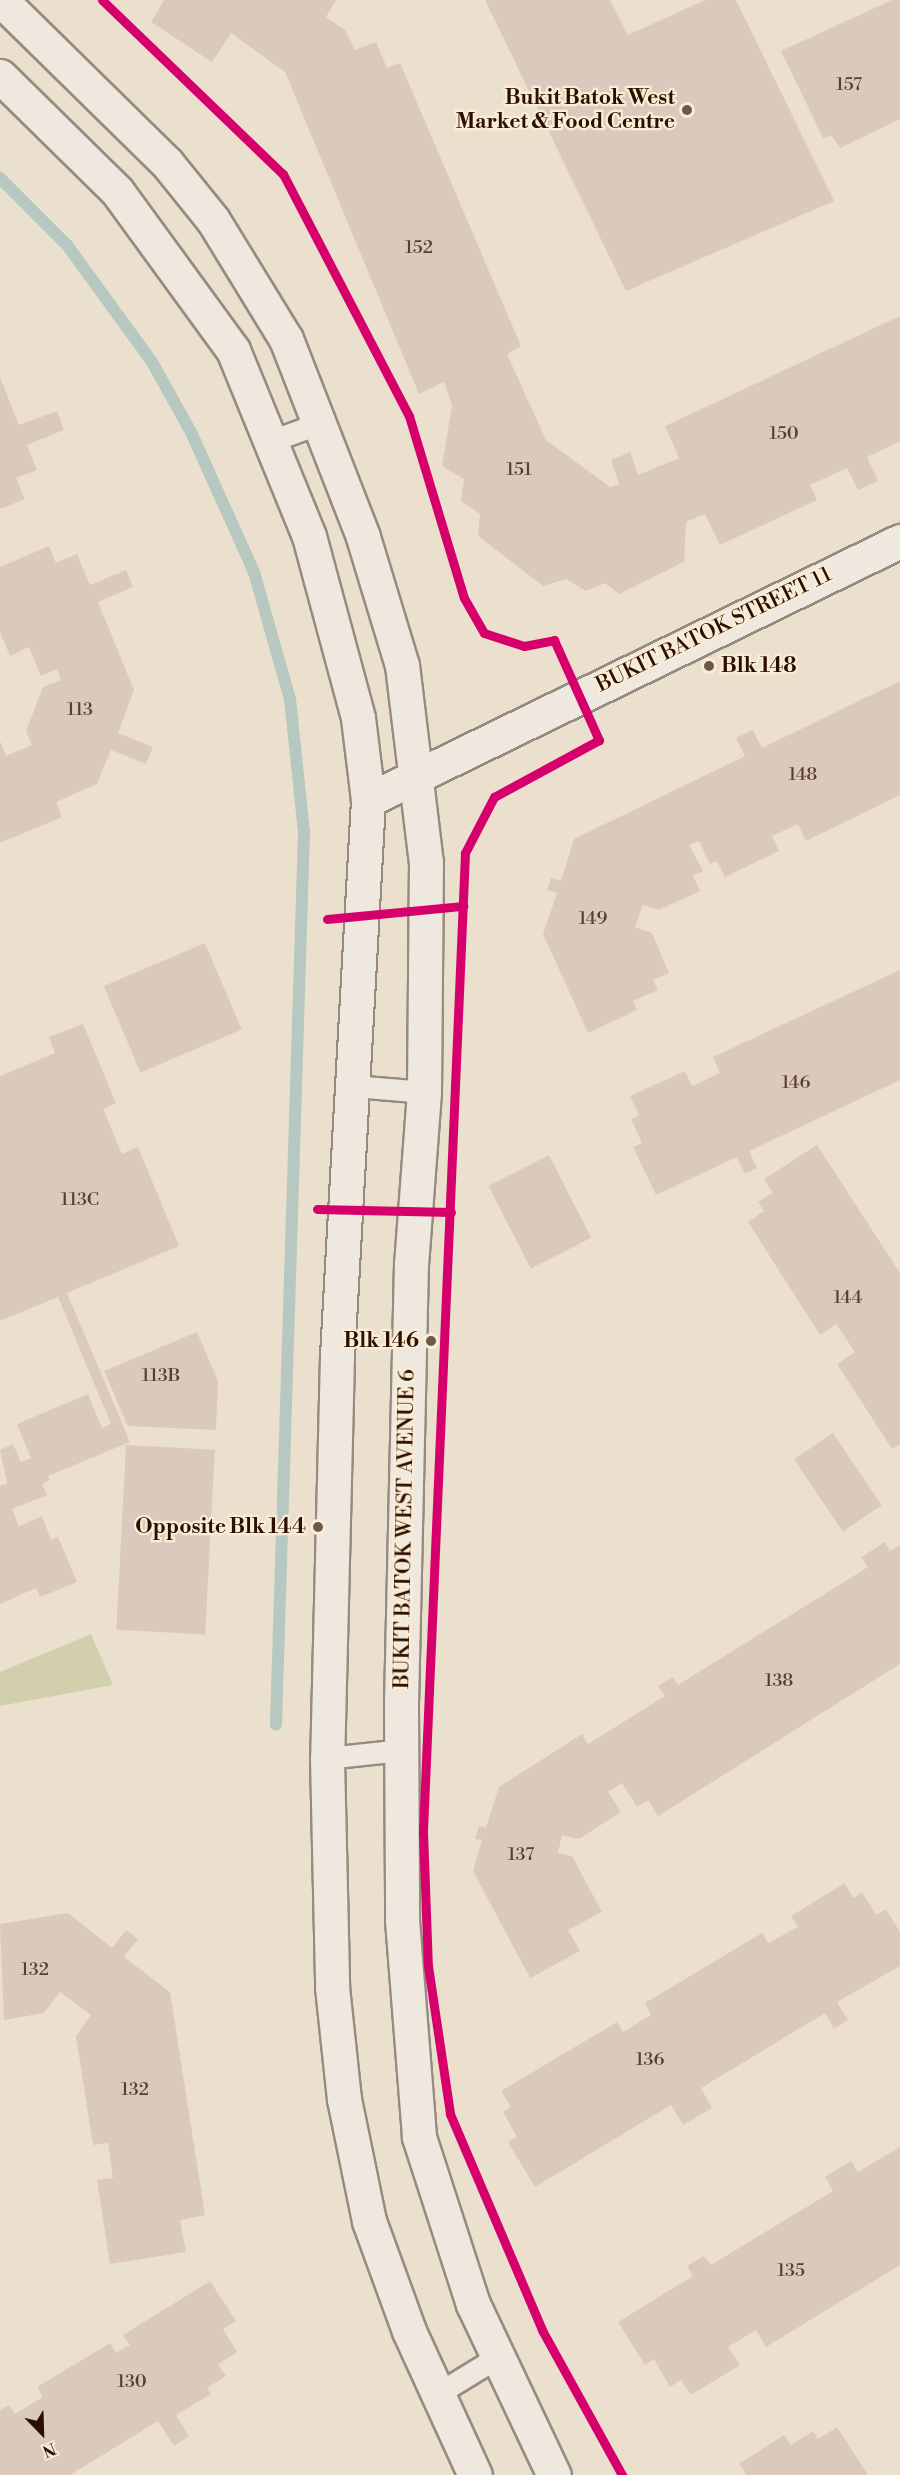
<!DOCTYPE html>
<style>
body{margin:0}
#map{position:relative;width:900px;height:2475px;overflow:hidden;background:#ebe0cd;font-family:"Libre Bodoni",serif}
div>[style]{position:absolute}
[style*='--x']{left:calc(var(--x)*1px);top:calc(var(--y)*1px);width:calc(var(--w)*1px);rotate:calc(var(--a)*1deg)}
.green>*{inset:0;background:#d2d0ac}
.stream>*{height:12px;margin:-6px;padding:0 6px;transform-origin:6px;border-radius:6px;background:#b6c8c0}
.building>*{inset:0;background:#dcc9be;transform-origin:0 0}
.roads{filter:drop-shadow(2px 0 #968b7f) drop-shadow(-2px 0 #968b7f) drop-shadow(0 2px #968b7f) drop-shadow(0 -2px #968b7f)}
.service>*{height:21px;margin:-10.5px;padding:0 10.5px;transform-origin:10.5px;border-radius:10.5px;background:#eee8df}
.minor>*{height:33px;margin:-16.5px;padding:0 16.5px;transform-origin:16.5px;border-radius:16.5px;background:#eee8df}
.secondary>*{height:33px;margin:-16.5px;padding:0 16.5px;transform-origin:16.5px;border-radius:16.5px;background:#eee8df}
.cycleway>*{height:9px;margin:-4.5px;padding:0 4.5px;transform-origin:4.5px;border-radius:4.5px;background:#d6006c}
.dots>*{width:16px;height:16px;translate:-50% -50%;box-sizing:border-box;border:3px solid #faedd6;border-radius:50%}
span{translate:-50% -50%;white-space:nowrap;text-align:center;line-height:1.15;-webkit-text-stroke:4.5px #faedd6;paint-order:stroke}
.number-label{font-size:18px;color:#583e30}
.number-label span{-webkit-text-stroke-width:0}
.poi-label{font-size:21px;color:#2c0f00;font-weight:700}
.right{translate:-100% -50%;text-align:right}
.left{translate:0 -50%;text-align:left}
.street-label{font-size:21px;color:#2c0f00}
.north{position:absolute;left:12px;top:2403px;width:60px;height:60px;-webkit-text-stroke:4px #faedd6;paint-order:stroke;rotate:157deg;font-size:16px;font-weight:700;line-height:24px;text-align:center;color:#2c0f00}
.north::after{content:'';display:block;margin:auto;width:21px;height:27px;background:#2c0f00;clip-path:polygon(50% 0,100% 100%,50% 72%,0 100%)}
</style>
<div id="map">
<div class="green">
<div style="clip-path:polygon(91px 1634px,113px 1685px,0 1706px,0 1672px)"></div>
</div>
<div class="stream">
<div style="--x:0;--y:178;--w:95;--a:45"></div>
<div style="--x:67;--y:245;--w:145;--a:54"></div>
<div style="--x:152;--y:362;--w:80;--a:60.9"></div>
<div style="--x:191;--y:432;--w:154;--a:65.8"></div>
<div style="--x:254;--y:572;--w:132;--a:74.2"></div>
<div style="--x:290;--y:699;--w:134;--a:84"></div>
<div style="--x:304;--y:832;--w:893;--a:91.8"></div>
</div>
<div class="building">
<div style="clip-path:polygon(164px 0,336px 0,326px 17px,345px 30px,355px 50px,376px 42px,387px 68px,400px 63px,521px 346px,507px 354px,546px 440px,610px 487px,619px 484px,611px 460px,630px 452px,638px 475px,679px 458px,665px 426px,900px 316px,900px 441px,867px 457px,878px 481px,858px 490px,847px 468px,810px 485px,817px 500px,720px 545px,705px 514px,686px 522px,684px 562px,619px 594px,605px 583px,586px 591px,566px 579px,543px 586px,478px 536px,480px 514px,461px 501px,464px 479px,442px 466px,452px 405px,444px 382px,419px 394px,285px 72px,231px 33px,212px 62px,151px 22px)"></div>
<div style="clip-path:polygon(485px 0,610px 0,628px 35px,705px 0,736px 0,834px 201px,626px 291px)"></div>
<div style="clip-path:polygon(892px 0,900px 0,900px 119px,840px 148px,831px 135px,823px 138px,781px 51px)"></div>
<div style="clip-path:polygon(0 377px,19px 425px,57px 411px,64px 430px,27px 445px,37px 470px,16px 478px,25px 499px,0 509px)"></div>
<div style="clip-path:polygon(49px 546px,56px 563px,77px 554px,90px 585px,126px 570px,133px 587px,98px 602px,134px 690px,118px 733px,153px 747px,146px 764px,111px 750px,97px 784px,56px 802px,62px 817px,0 843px,0 741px,6px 756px,32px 745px,26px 731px,43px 687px,61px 680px,57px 669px,41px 676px,29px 647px,10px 656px,0 632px,0 567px)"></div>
<div style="clip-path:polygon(900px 681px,900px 795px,806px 841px,798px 824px,772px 836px,779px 851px,725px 877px,717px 861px,710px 864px,699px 841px,689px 845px,703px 871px,693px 876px,700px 891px,659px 910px,643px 905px,635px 927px,652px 933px,669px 973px,653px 980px,658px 990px,633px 1001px,637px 1010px,588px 1033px,543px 934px,557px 893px,547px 890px,551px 878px,561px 881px,574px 839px,745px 756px,736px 738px,753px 730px,762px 748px)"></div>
<div style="left:205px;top:943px;width:94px;height:110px;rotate:67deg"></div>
<div style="clip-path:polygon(900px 970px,900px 1080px,749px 1151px,757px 1168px,745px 1174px,737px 1157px,656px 1195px,633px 1147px,642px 1143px,631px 1119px,639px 1115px,630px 1096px,685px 1071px,692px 1086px,720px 1073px,713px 1057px)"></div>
<div style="clip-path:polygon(83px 1024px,116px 1103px,103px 1109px,122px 1154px,138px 1147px,179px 1246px,67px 1293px,130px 1442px,48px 1476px,50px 1480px,42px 1484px,47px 1495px,12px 1509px,19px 1526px,42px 1516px,51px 1540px,58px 1537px,77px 1582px,40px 1597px,36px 1588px,0 1604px,0 1486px,7px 1483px,0 1450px,13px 1444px,21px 1462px,31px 1458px,17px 1424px,88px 1394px,102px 1428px,111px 1424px,58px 1297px,0 1321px,0 1076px,55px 1053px,49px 1037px)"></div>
<div style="clip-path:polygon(817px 1145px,900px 1273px,900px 1444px,892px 1449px,837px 1364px,855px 1352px,836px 1324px,820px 1335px,748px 1222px,764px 1211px,758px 1202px,773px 1193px,764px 1179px)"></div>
<div style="left:549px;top:1155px;width:93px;height:68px;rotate:63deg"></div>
<div style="clip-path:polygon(197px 1332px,218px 1381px,216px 1430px,128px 1426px,104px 1371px)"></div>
<div style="left:833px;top:1433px;width:87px;height:47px;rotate:56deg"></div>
<div style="left:126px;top:1445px;width:89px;height:185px;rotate:3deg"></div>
<div style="clip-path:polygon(885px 1542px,890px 1551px,900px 1545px,900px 1664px,658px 1816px,648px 1800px,637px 1807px,622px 1783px,608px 1792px,621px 1812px,579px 1839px,562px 1835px,558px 1853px,572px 1856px,602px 1912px,568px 1930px,580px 1951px,530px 1978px,473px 1871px,482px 1840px,475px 1839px,479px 1826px,486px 1828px,499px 1787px,582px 1734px,588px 1744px,665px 1696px,658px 1686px,673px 1677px,678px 1685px,868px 1567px,861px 1557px)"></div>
<div style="clip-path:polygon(845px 1883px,853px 1898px,862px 1892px,876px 1915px,886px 1909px,900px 1932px,900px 1966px,837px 2002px,848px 2020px,834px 2029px,825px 2013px,701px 2088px,712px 2108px,683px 2125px,671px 2105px,535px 2187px,508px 2142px,517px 2137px,503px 2112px,511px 2107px,501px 2091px,617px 2022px,623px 2032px,651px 2015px,645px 2003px,762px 1933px,768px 1943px,798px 1927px,791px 1916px)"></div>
<div style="clip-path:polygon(68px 1913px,112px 1948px,126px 1930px,138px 1939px,124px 1957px,170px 1992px,205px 2215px,180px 2220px,186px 2252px,110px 2264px,97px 2180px,113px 2178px,108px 2143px,93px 2145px,76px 2036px,91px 2015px,60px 1992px,44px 2013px,4px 2020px,0 1924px)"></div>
<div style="clip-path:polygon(900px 2147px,900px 2265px,766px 2347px,756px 2330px,728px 2347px,740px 2365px,691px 2395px,681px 2380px,670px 2387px,654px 2359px,645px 2365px,618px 2322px,693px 2276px,687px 2266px,704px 2256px,711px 2265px,833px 2191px,825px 2177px,851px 2161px,858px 2172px)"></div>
<div style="clip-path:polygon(210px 2281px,236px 2321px,223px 2329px,237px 2352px,218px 2364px,226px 2376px,207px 2388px,211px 2394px,176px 2415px,189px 2436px,174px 2446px,158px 2421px,70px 2475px,0 2475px,0 2410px,9px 2405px,15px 2414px,43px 2397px,37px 2387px,110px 2343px,116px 2353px,130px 2345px,123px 2335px)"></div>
<div style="clip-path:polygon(837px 2427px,868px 2475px,747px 2475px,739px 2464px,784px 2435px,791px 2445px,813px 2431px,818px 2439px)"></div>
</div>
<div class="roads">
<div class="service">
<div style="--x:274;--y:440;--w:49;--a:-20.3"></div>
<div style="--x:353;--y:1086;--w:71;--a:4.8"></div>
<div style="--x:327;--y:1758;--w:75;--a:-6.1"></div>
<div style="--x:437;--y:2394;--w:69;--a:-31.4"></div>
</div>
<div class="minor">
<div style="--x:368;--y:800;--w:592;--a:-25.96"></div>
</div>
<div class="secondary">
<div style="--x:1;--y:0;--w:233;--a:44.5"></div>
<div style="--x:167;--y:163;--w:73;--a:51.1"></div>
<div style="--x:213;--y:220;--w:140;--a:58.5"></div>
<div style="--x:286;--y:339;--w:212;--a:68.7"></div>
<div style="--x:363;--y:537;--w:134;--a:73.1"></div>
<div style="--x:402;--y:665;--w:198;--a:83.1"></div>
<div style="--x:426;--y:862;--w:230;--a:90.5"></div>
<div style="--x:424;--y:1092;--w:171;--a:94.3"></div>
<div style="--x:411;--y:1263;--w:442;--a:91.3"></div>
<div style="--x:401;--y:1705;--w:215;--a:89.7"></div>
<div style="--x:402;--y:1920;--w:218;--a:85.5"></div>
<div style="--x:419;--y:2137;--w:176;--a:72.1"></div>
<div style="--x:473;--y:2304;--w:189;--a:64.7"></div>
<div style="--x:0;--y:76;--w:164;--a:44.5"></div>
<div style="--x:117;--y:191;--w:197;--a:53.9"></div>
<div style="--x:233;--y:350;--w:201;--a:67.8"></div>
<div style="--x:309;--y:536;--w:188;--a:74.9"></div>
<div style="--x:358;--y:718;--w:83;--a:83"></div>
<div style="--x:368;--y:800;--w:557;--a:93.19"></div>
<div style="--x:337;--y:1356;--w:402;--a:91.4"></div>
<div style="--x:327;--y:1758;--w:229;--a:88.7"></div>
<div style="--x:332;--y:1987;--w:113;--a:83.9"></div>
<div style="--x:344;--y:2099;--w:125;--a:78.4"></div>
<div style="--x:369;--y:2221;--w:117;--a:70"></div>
<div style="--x:409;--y:2331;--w:158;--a:65.4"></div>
</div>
</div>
<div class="cycleway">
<div style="--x:102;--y:0;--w:251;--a:43.9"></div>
<div style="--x:283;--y:174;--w:273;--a:62.5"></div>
<div style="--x:409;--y:416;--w:190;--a:73.2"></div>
<div style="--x:464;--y:598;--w:40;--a:60.3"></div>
<div style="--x:484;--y:633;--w:42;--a:18"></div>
<div style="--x:524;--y:646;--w:31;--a:-11"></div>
<div style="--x:554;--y:640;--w:110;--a:65.8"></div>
<div style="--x:599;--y:740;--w:119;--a:151.5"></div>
<div style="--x:494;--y:797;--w:63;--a:117.4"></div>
<div style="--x:465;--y:853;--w:980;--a:92.46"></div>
<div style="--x:423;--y:1832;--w:134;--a:87.9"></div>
<div style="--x:428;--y:1966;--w:150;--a:81.5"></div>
<div style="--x:450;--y:2114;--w:235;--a:66.9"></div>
<div style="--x:542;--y:2330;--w:166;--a:61.1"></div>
<div style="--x:327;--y:919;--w:137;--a:-5.5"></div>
<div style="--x:317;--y:1209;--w:134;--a:1.3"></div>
</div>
<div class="dots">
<div style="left:687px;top:110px;background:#6f5848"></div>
<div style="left:709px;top:666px;background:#6f5848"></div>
<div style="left:431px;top:1341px;background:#6f5848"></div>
<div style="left:318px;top:1527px;background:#6f5848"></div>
</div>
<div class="number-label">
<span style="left:849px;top:85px">157</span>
<span style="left:419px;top:248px">152</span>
<span style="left:784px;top:434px">150</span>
<span style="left:519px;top:470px">151</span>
<span style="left:80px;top:710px">113</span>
<span style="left:803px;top:775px">148</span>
<span style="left:593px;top:919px">149</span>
<span style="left:796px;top:1083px">146</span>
<span style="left:80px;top:1200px">113C</span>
<span style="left:848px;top:1298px">144</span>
<span style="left:161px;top:1376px">113B</span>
<span style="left:779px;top:1681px">138</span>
<span style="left:521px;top:1855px">137</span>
<span style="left:35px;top:1970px">132</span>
<span style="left:650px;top:2060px">136</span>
<span style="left:135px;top:2090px">132</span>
<span style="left:791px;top:2271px">135</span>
<span style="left:132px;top:2382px">130</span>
</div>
<div class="poi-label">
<span class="right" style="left:675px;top:110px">Bukit Batok West<br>Market &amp; Food Centre</span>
<span class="left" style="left:721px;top:666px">Blk 148</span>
<span class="right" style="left:419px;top:1341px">Blk 146</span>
<span class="right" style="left:306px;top:1527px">Opposite Blk 144</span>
</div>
<div class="street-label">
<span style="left:714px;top:630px;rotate:-26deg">BUKIT BATOK STREET 11</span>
<span style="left:405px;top:1529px;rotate:-89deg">BUKIT BATOK WEST AVENUE 6</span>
</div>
<div class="north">N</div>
</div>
